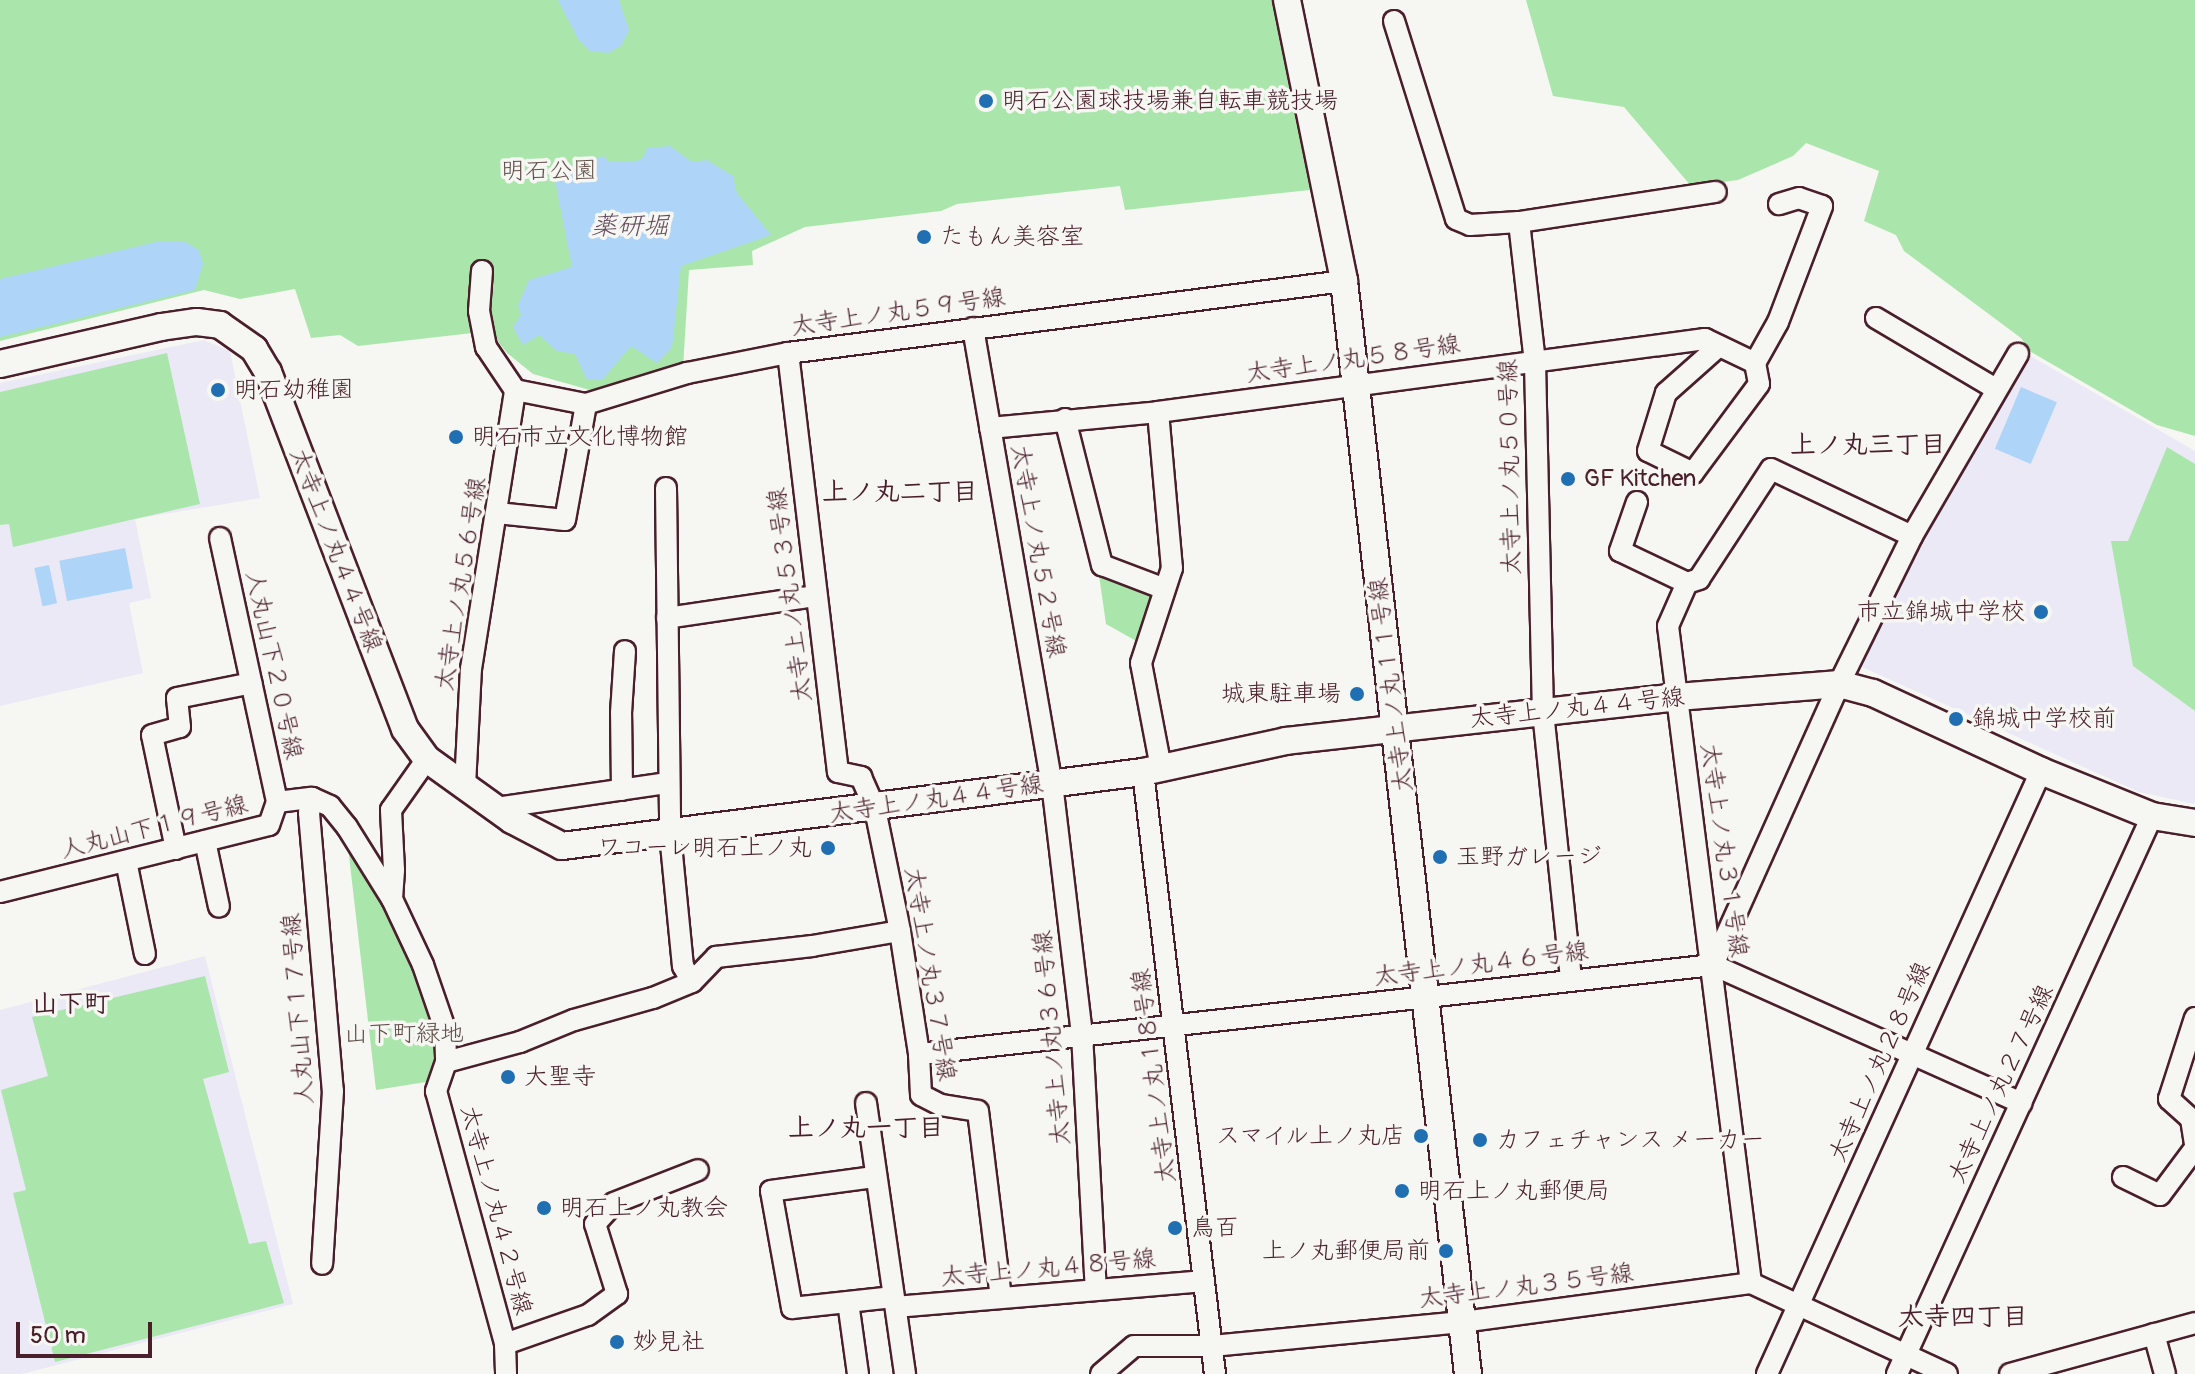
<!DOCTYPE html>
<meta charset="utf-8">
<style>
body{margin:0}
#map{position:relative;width:2195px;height:1374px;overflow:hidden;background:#f6f6f2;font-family:Pangolin,"Klee One",sans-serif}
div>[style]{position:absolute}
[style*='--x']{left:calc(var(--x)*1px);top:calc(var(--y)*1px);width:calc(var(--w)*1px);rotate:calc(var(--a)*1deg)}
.built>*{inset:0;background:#ebe9f6}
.green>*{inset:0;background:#aae6ab}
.water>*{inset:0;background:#aed5f8;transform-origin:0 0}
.roads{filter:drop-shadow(2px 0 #4a1f2b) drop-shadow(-2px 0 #4a1f2b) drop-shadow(0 2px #4a1f2b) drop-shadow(0 -2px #4a1f2b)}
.minor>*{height:20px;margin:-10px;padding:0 10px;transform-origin:10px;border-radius:10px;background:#f6f6f2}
.tertiary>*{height:26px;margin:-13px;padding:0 13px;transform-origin:13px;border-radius:13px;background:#f6f6f2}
.dots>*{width:22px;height:22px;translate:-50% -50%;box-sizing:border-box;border:4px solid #f6f6f2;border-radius:50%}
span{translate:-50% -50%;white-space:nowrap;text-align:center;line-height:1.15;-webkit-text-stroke:7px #f6f6f2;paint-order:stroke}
.poi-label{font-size:24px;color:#4a1f2b}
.left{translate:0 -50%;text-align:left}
.right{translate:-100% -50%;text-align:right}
.park-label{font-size:24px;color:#62514b}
.street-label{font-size:24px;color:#4a1f2b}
.water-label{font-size:26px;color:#634c5e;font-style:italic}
.neighbourhood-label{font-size:26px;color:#4a1f2b;font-weight:700}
.scale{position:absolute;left:16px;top:1322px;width:136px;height:36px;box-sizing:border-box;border:4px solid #4a1f2b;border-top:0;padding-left:10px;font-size:24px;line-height:28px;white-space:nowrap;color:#4a1f2b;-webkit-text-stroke:6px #f6f6f2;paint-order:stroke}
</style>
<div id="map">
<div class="built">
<div style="clip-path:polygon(204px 340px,230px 351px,260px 498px,135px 519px,151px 598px,129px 603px,143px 673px,0 706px,0 383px)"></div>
<div style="clip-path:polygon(2029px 355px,2195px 451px,2195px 804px,2139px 792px,1862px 667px,1912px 558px)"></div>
<div style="clip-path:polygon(205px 956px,293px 1304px,22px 1374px,0 1374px,0 1010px)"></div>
</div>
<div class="green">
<div style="clip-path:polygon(0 0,1273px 0,1310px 190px,1125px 210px,1120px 186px,957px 204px,941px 211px,805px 227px,752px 251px,753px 265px,689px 270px,683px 368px,590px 390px,533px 374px,507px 353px,490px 331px,358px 346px,340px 335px,311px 338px,295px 289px,240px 299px,204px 290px,0 341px)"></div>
<div style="clip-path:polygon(1526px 0,2195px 0,2195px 436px,2157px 425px,2031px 352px,2021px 338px,1904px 251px,1896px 235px,1864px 221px,1879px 171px,1806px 143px,1793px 156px,1738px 180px,1691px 186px,1624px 107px,1553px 96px)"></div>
<div style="clip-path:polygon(167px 353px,200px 504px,13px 547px,9px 524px,0 525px,0 392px)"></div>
<div style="clip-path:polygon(2167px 447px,2195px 464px,2195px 711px,2133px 666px,2111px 541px,2128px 541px)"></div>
<div style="clip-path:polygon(1099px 575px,1153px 596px,1138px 642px,1106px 624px)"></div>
<div style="clip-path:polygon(348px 847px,380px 890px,414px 962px,439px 1028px,439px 1058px,432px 1081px,376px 1090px)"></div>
<div style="clip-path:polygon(205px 976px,229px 1072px,203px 1079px,249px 1244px,266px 1241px,284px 1303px,55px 1362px,13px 1193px,26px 1190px,1px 1090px,48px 1076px,32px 1017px)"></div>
</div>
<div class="water">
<div style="clip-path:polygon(558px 0,619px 0,629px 30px,621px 46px,608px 53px,590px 51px,578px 39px)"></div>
<div style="clip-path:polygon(670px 146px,692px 162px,707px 160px,733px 176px,737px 193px,771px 235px,681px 266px,672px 347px,657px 363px,631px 346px,603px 379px,587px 380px,575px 354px,557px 351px,539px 335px,523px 345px,513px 327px,521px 315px,518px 305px,529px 280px,572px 267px,554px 175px,564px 168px,604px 156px,609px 162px,634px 162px,643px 158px,647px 148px)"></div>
<div style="clip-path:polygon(156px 242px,185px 242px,199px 250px,203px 264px,195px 290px,0 337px,0 279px)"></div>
<div style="left:2021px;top:387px;width:39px;height:67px;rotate:23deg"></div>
<div style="left:125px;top:548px;width:41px;height:67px;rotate:79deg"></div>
<div style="left:49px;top:565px;width:39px;height:15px;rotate:78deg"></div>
</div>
<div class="roads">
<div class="minor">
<div style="--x:1394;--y:21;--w:207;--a:72.6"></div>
<div style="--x:1456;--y:219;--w:15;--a:23"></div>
<div style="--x:1470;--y:225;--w:49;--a:-3.5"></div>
<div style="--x:1519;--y:222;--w:199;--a:-8.7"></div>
<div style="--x:1519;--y:222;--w:141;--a:83.5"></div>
<div style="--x:1535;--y:362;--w:350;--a:88.7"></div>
<div style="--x:1543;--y:712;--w:268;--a:84"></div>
<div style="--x:482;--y:271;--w:40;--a:94.3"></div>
<div style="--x:479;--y:311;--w:37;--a:79"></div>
<div style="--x:486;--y:347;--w:52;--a:56"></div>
<div style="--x:515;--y:390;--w:72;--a:11.2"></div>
<div style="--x:586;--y:404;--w:106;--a:-17.1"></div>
<div style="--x:687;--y:373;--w:103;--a:-11.2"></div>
<div style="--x:788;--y:353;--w:561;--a:-7.38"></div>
<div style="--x:1876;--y:318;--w:139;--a:30.6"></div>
<div style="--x:973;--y:328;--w:462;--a:80.2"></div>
<div style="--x:1052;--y:783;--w:253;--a:83.2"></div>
<div style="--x:1082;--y:1034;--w:255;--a:86.9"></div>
<div style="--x:788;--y:353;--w:422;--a:83.2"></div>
<div style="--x:838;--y:772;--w:24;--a:12"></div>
<div style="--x:861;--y:777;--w:35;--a:66"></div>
<div style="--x:875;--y:809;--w:125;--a:78.4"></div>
<div style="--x:900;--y:931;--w:124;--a:81.2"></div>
<div style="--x:919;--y:1054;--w:41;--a:87.2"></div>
<div style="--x:921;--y:1095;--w:22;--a:27"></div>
<div style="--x:941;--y:1105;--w:37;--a:9"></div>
<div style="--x:978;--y:1111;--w:187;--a:83"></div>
<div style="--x:1755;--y:363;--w:47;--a:-60.7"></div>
<div style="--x:1778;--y:322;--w:124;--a:-69.2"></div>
<div style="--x:1822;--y:206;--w:24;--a:-161"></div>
<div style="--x:1799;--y:198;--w:21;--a:163"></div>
<div style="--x:1158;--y:412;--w:157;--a:84.9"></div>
<div style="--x:1172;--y:568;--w:100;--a:108.1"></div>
<div style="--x:1141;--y:663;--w:107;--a:79.2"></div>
<div style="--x:1065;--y:419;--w:151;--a:75.8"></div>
<div style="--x:1102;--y:565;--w:67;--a:20.9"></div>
<div style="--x:990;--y:428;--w:169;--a:-5.4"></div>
<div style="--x:1158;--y:412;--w:552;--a:-7.6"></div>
<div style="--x:1705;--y:339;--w:55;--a:25.6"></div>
<div style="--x:1755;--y:363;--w:21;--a:79"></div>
<div style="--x:1759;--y:384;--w:111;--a:126.6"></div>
<div style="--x:1693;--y:473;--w:50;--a:-153.9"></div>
<div style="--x:1648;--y:451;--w:61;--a:-72.8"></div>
<div style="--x:1666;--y:393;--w:71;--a:-41.6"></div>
<div style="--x:666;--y:488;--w:346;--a:89.3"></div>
<div style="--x:670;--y:834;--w:133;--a:84.4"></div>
<div style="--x:683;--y:966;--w:18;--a:61"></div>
<div style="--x:1637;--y:502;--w:52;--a:109.1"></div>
<div style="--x:1620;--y:551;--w:74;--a:25.5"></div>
<div style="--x:497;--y:513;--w:68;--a:5.9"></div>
<div style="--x:565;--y:520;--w:118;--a:-79.7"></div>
<div style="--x:220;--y:538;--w:270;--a:77.8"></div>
<div style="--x:667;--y:618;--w:151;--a:-8.4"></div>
<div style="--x:1143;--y:772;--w:606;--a:83.18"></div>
<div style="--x:465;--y:786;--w:117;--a:-87.1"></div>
<div style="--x:471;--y:669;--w:282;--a:-81"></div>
<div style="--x:622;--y:790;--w:77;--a:-90.7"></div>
<div style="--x:621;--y:713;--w:62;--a:-86.3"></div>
<div style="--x:312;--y:798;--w:15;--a:101"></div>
<div style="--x:309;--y:813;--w:279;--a:85.1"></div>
<div style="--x:333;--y:1091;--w:173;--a:93.6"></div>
<div style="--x:496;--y:808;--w:174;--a:-8.3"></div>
<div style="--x:205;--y:841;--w:67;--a:78"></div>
<div style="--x:176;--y:849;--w:116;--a:-101.9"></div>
<div style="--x:152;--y:735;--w:29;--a:-16"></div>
<div style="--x:180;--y:727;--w:29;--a:-96"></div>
<div style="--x:177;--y:698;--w:76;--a:-11.3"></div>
<div style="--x:126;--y:861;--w:95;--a:78.5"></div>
<div style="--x:0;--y:892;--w:277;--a:-14"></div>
<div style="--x:269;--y:825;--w:24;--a:-71"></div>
<div style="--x:277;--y:802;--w:35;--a:-7"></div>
<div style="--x:312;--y:798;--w:20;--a:24"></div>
<div style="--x:330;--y:806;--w:27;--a:51"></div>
<div style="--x:347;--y:827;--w:85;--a:58"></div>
<div style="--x:392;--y:899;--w:29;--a:-86"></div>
<div style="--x:394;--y:870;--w:60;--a:-92.9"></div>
<div style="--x:391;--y:810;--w:62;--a:-54.8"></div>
<div style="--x:392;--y:899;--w:73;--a:64.8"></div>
<div style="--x:423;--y:965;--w:68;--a:71"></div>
<div style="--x:445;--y:1029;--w:33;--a:88"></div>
<div style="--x:446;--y:1062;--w:77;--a:-15.1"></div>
<div style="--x:520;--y:1042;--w:58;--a:-22.2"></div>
<div style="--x:574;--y:1020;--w:82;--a:-15.6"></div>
<div style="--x:653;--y:998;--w:42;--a:-22.3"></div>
<div style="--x:692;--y:982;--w:35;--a:-46"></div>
<div style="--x:716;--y:957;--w:97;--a:-6.5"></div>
<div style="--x:812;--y:946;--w:89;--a:-9.7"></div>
<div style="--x:1713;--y:965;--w:308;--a:-65.8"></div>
<div style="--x:1839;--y:684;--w:165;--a:-63.7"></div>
<div style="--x:1912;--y:536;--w:211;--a:-59.8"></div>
<div style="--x:2195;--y:1018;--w:85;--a:107.8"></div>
<div style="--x:2169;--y:1099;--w:30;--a:42"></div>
<div style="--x:2191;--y:1119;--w:24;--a:81"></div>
<div style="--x:919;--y:1054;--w:799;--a:-6.4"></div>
<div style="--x:1713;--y:965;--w:338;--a:24.1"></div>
<div style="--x:446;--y:1062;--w:31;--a:109"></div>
<div style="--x:436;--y:1091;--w:262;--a:74.7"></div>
<div style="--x:505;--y:1344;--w:30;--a:88"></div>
<div style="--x:866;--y:1103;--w:274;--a:81.8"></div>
<div style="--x:874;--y:1177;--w:104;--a:172.3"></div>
<div style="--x:771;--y:1191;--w:119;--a:79.8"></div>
<div style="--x:792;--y:1308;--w:102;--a:-6.2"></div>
<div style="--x:2123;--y:1177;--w:41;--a:25.9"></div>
<div style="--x:2160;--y:1195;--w:59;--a:-53.3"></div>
<div style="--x:1751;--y:1283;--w:662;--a:-97.2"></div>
<div style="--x:1668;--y:626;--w:47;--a:-66.2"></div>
<div style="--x:1687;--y:583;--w:13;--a:-18"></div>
<div style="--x:1699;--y:579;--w:131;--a:-56.8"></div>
<div style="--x:1771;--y:469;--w:156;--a:25.4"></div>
<div style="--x:848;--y:1302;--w:73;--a:82.1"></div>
<div style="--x:896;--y:1307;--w:309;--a:-4.8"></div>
<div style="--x:2154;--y:1334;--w:41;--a:74.6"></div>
<div style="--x:505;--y:1344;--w:88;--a:-19.3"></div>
<div style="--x:588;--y:1315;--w:36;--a:-36"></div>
<div style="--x:617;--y:1294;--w:73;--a:-107.4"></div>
<div style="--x:595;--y:1224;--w:28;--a:-48"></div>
<div style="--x:614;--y:1203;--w:90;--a:-21.4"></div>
<div style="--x:1101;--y:1374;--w:43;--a:-40.3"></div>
<div style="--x:1134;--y:1346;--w:78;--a:0"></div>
<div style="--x:1212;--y:1346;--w:251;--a:-5.5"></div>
<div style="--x:1462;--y:1322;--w:292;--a:-7.7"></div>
<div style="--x:1751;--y:1283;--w:216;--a:24.9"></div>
<div style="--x:1767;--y:1374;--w:662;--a:-65.56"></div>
<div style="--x:1897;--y:1374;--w:614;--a:-65.44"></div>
<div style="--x:2010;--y:1374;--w:192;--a:-15.4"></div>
</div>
<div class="tertiary">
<div style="--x:1287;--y:0;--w:287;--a:78.5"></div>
<div style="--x:1344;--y:281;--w:1100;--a:83.53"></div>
<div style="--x:0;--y:364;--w:165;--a:-12.9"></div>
<div style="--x:161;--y:327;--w:36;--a:-8"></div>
<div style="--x:197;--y:322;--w:23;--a:7"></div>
<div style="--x:220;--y:325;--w:42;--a:35.2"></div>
<div style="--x:254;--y:349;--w:27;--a:59"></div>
<div style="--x:268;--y:372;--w:382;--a:69"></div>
<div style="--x:405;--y:729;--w:37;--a:54"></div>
<div style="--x:427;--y:759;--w:105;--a:35.7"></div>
<div style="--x:512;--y:820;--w:56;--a:27.5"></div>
<div style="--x:562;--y:846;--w:586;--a:-7.26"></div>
<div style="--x:1143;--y:772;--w:146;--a:-12.2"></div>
<div style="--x:1286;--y:741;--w:393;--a:-6.4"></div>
<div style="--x:1677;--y:697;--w:163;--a:-4.6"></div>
<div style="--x:1839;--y:684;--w:35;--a:15"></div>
<div style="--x:1873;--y:693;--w:185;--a:24.9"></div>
<div style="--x:2041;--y:771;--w:120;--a:22.1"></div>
<div style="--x:2152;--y:816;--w:44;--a:9.2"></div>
</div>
</div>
<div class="dots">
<div style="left:986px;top:101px;background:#1f6fb2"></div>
<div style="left:924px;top:237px;background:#1f6fb2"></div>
<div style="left:218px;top:390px;background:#1f6fb2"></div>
<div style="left:456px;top:437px;background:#1f6fb2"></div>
<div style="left:1568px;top:479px;background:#1f6fb2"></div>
<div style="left:2041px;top:612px;background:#1f6fb2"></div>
<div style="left:1357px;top:694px;background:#1f6fb2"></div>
<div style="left:1956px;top:719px;background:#1f6fb2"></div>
<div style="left:828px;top:848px;background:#1f6fb2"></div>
<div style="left:1440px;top:857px;background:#1f6fb2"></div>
<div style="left:508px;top:1077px;background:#1f6fb2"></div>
<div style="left:1421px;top:1136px;background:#1f6fb2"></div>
<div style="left:1480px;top:1140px;background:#1f6fb2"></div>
<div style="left:1402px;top:1191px;background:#1f6fb2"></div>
<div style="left:544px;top:1208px;background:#1f6fb2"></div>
<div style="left:1175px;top:1228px;background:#1f6fb2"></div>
<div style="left:1446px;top:1251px;background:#1f6fb2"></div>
<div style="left:617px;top:1342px;background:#1f6fb2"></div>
</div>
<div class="poi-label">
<span class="left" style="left:1002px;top:101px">明石公園球技場兼自転車競技場</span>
<span class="left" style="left:940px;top:237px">たもん美容室</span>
<span class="left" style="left:234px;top:390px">明石幼稚園</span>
<span class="left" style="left:472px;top:437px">明石市立文化博物館</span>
<span class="left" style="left:1584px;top:479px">GF Kitchen</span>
<span class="right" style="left:2025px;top:612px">市立錦城中学校</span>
<span class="right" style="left:1341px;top:694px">城東駐車場</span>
<span class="left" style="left:1972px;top:719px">錦城中学校前</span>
<span class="right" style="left:812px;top:848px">ワコーレ明石上ノ丸</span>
<span class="left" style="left:1456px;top:857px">玉野ガレージ</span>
<span class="left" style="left:524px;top:1077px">大聖寺</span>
<span class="right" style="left:1405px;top:1136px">スマイル上ノ丸店</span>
<span class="left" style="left:1496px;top:1140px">カフェチャンス メーカー</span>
<span class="left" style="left:1418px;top:1191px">明石上ノ丸郵便局</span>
<span class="left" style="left:560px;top:1208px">明石上ノ丸教会</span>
<span class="left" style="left:1191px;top:1228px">鳥百</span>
<span class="right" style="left:1430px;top:1251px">上ノ丸郵便局前</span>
<span class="left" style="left:633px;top:1342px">妙見社</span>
</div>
<div class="park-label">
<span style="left:549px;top:171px">明石公園</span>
<span style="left:404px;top:1034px">山下町緑地</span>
</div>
<div class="street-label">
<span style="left:898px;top:312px;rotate:-8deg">太寺上ノ丸５９号線</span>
<span style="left:1353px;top:359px;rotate:-8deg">太寺上ノ丸５８号線</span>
<span style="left:1510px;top:467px;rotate:-91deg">太寺上ノ丸５０号線</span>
<span style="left:336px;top:550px;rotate:69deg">太寺上ノ丸４４号線</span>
<span style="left:1038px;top:551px;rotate:80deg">太寺上ノ丸５２号線</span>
<span style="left:461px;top:584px;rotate:-81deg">太寺上ノ丸５６号線</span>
<span style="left:790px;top:595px;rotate:-97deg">太寺上ノ丸５３号線</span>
<span style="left:274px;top:665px;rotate:78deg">人丸山下２０号線</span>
<span style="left:1391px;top:685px;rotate:-97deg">太寺上ノ丸１１号線</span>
<span style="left:1577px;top:708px;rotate:-6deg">太寺上ノ丸４４号線</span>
<span style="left:936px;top:799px;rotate:-8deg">太寺上ノ丸４４号線</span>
<span style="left:154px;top:827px;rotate:-14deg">人丸山下１９号線</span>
<span style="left:1724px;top:850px;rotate:82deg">太寺上ノ丸３１号線</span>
<span style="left:1481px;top:964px;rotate:-7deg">太寺上ノ丸４６号線</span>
<span style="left:930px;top:974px;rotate:81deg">太寺上ノ丸３７号線</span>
<span style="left:298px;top:1009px;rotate:-94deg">人丸山下１７号線</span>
<span style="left:1052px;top:1038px;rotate:-95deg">太寺上ノ丸３６号線</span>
<span style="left:1880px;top:1062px;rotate:-66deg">太寺上ノ丸２８号線</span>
<span style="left:1154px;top:1076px;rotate:-97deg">太寺上ノ丸１８号線</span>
<span style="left:2001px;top:1084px;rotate:-65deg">太寺上ノ丸２７号線</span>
<span style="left:496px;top:1210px;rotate:75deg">太寺上ノ丸４２号線</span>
<span style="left:1048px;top:1268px;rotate:-5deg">太寺上ノ丸４８号線</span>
<span style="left:1526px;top:1286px;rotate:-7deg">太寺上ノ丸３５号線</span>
</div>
<div class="water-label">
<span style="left:630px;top:227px">薬研堀</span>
</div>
<div class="neighbourhood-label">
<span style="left:1868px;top:446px">上ノ丸三丁目</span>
<span style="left:900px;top:493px">上ノ丸二丁目</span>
<span style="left:71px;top:1005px">山下町</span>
<span style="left:866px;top:1129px">上ノ丸一丁目</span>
<span style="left:1963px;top:1318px">太寺四丁目</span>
</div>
<div class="scale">50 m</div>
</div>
